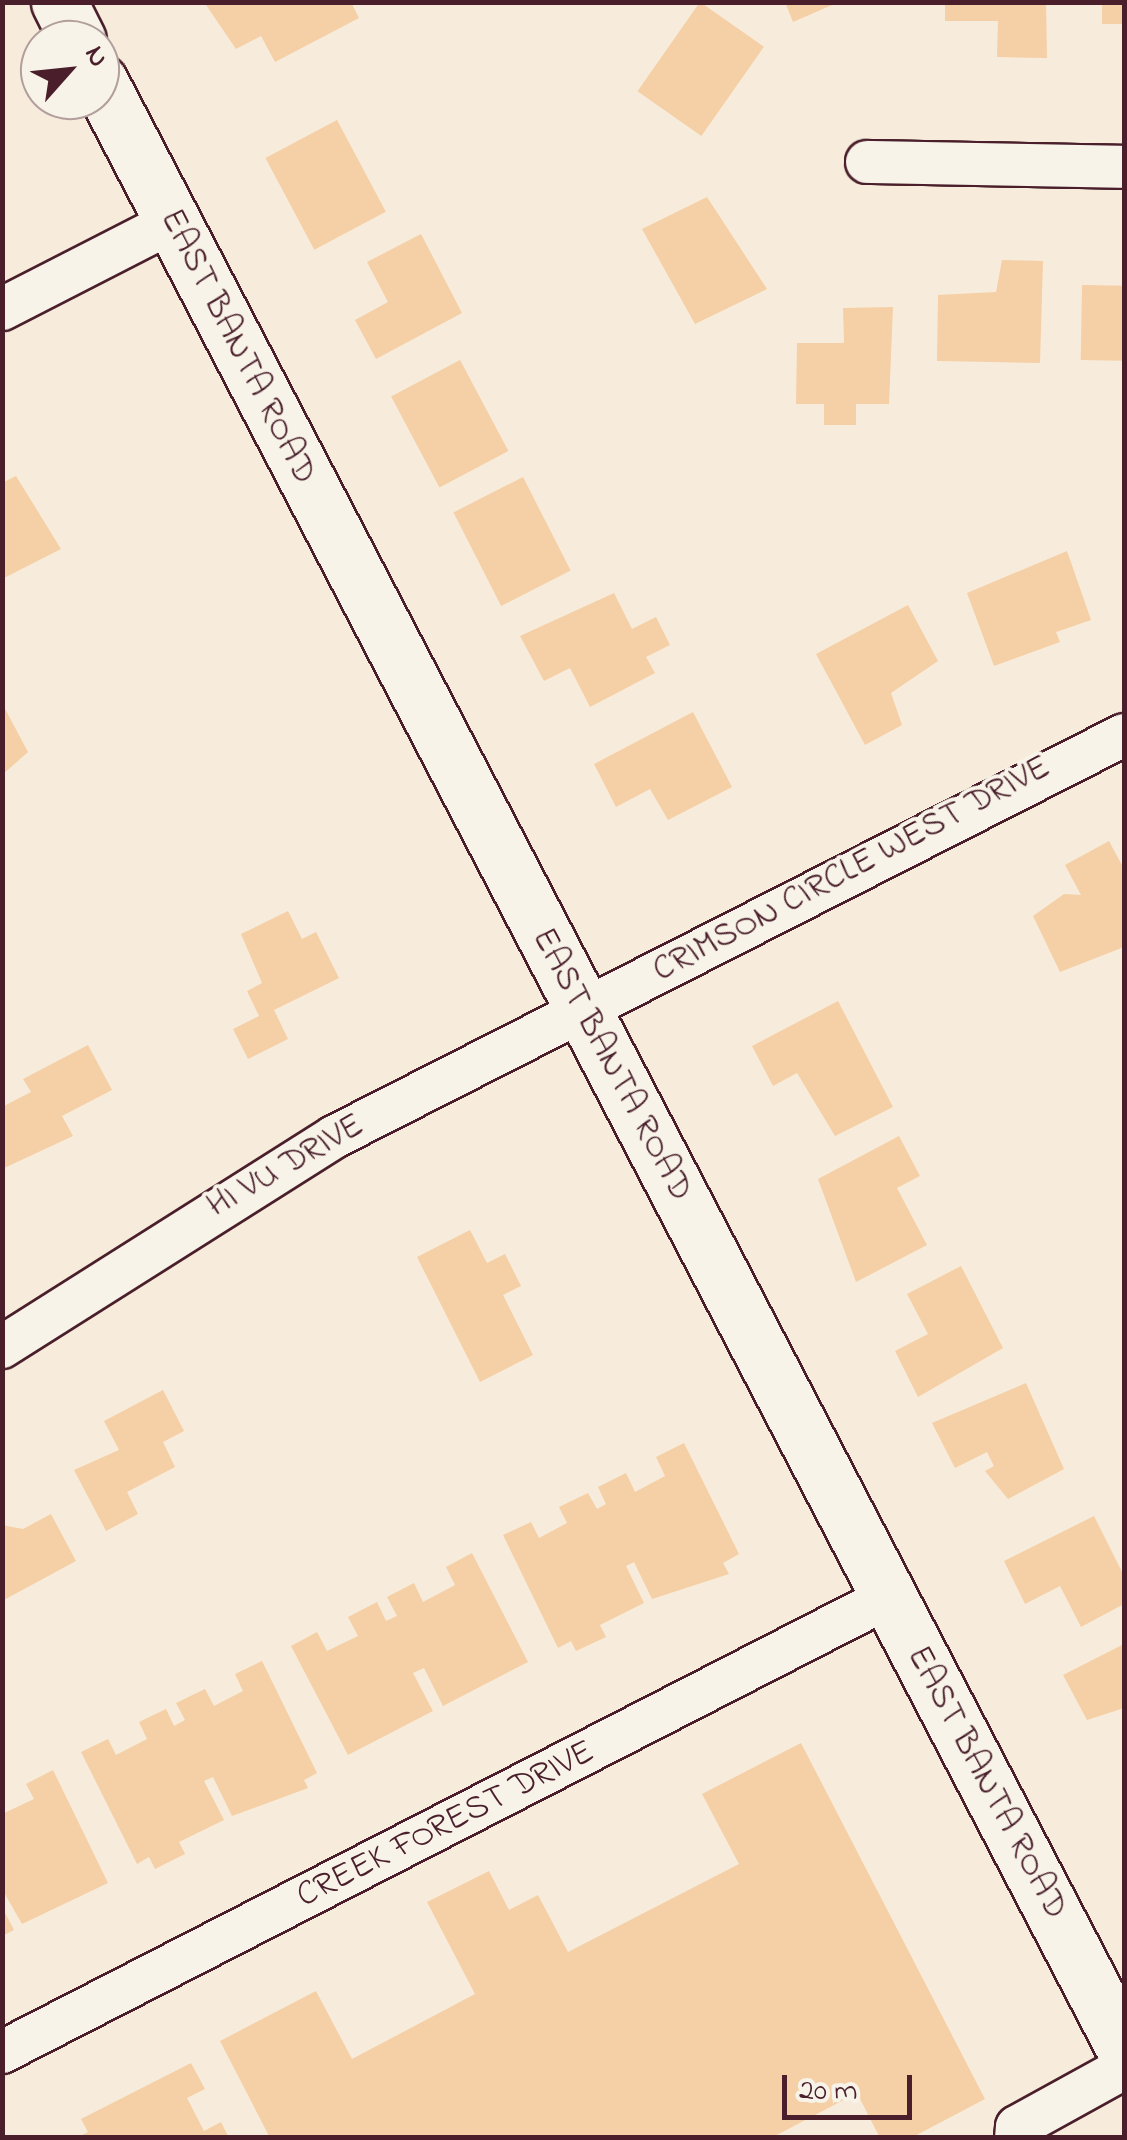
<!DOCTYPE html>
<style>
body{margin:0}
#map{position:relative;width:1127px;height:2140px;overflow:hidden;background:#f7ecdb;font-family:"Indie Flower",sans-serif}
div>[style]{position:absolute}
[style*='--x']{left:calc(var(--x)*1px);top:calc(var(--y)*1px);width:calc(var(--w)*1px);rotate:calc(var(--a)*1deg)}
.building>*{inset:0;background:#f5cfa5;transform-origin:0 0}
.roads{filter:drop-shadow(2px 0 #4a1f2b) drop-shadow(-2px 0 #4a1f2b) drop-shadow(0 2px #4a1f2b) drop-shadow(0 -2px #4a1f2b)}
.street>*{height:42px;margin:-21px;padding:0 21px;transform-origin:21px;border-radius:21px;background:#f7f3e8}
.secondary>*{height:55px;margin:-27.5px;padding:0 27.5px;transform-origin:27.5px;border-radius:27.5px;background:#f7f3e8}
span{translate:-50% -50%;white-space:nowrap;text-align:center;line-height:1.15;-webkit-text-stroke:8px #f7f3e8;paint-order:stroke}
.street-label{font-size:35px;color:#4a1f2b}
.frame{position:absolute;inset:0;border:5px solid #4a1f2b;pointer-events:none}
.north{position:absolute;left:20px;top:20px;width:100px;height:100px;box-sizing:border-box;background:#f7f3e8;border:2px solid #b29e9c;border-radius:50%;rotate:63deg;font-size:28px;font-weight:700;line-height:40px;text-align:center;color:#4a1f2b}
.north::after{content:'';display:block;margin:auto;width:35px;height:45px;background:#4a1f2b;clip-path:polygon(50% 0,100% 100%,50% 72%,0 100%)}
.scale{position:absolute;left:782px;top:2075px;width:130px;height:45px;box-sizing:border-box;border:5px solid #4a1f2b;border-top:0;padding-left:12px;font-size:30px;line-height:35px;white-space:nowrap;color:#4a1f2b;-webkit-text-stroke:8px #f7f3e8;paint-order:stroke}
</style>
<div id="map">
<div class="building">
<div style="clip-path:polygon(204px 2px,351px 2px,359px 18px,275px 62px,261px 36px,236px 49px)"></div>
<div style="left:700px;top:2px;width:78px;height:109px;rotate:35deg"></div>
<div style="clip-path:polygon(785px 2px,839px 2px,793px 22px)"></div>
<div style="clip-path:polygon(945px 2px,1046px 2px,1047px 58px,997px 57px,998px 21px,945px 21px)"></div>
<div style="left:1102px;top:2px;width:22px;height:22px"></div>
<div style="left:337px;top:120px;width:104px;height:81px;rotate:62deg"></div>
<div style="clip-path:polygon(707px 197px,767px 289px,695px 324px,642px 229px)"></div>
<div style="clip-path:polygon(421px 234px,462px 313px,376px 359px,355px 320px,388px 302px,367px 262px)"></div>
<div style="clip-path:polygon(1002px 260px,1043px 261px,1040px 363px,937px 361px,938px 295px,996px 292px)"></div>
<div style="left:1082px;top:285px;width:42px;height:75px;rotate:1deg"></div>
<div style="clip-path:polygon(893px 307px,889px 404px,856px 404px,856px 425px,824px 425px,824px 404px,796px 404px,797px 343px,844px 343px,843px 308px)"></div>
<div style="left:460px;top:360px;width:103px;height:78px;rotate:62deg"></div>
<div style="clip-path:polygon(16px 476px,61px 549px,2px 579px,2px 483px)"></div>
<div style="left:523px;top:477px;width:105px;height:78px;rotate:63deg"></div>
<div style="clip-path:polygon(1067px 551px,1091px 620px,1056px 632px,1060px 642px,994px 666px,967px 593px)"></div>
<div style="clip-path:polygon(614px 593px,632px 629px,656px 617px,670px 645px,646px 657px,655px 673px,590px 707px,570px 668px,544px 681px,520px 636px)"></div>
<div style="clip-path:polygon(908px 605px,938px 661px,891px 693px,902px 725px,865px 745px,816px 654px)"></div>
<div style="clip-path:polygon(2px 703px,28px 752px,2px 775px)"></div>
<div style="clip-path:polygon(693px 712px,732px 787px,668px 820px,650px 789px,616px 807px,594px 764px)"></div>
<div style="clip-path:polygon(1109px 841px,1124px 869px,1124px 947px,1060px 972px,1033px 916px,1064px 894px,1081px 895px,1065px 865px)"></div>
<div style="clip-path:polygon(288px 911px,302px 939px,316px 932px,339px 978px,274px 1010px,288px 1039px,248px 1059px,233px 1029px,259px 1016px,247px 991px,262px 983px,241px 934px)"></div>
<div style="clip-path:polygon(838px 1001px,893px 1107px,835px 1136px,797px 1073px,773px 1086px,752px 1046px)"></div>
<div style="clip-path:polygon(88px 1045px,112px 1090px,62px 1116px,73px 1136px,2px 1169px,2px 1107px,31px 1092px,23px 1079px)"></div>
<div style="clip-path:polygon(899px 1136px,920px 1176px,897px 1188px,927px 1245px,856px 1282px,818px 1179px)"></div>
<div style="clip-path:polygon(470px 1230px,487px 1263px,505px 1254px,521px 1286px,503px 1295px,533px 1355px,480px 1382px,417px 1257px)"></div>
<div style="clip-path:polygon(961px 1266px,1003px 1348px,918px 1397px,895px 1351px,928px 1334px,907px 1294px)"></div>
<div style="clip-path:polygon(1026px 1383px,1064px 1469px,1008px 1499px,985px 1471px,994px 1466px,987px 1452px,955px 1468px,932px 1423px)"></div>
<div style="clip-path:polygon(163px 1390px,184px 1431px,163px 1442px,175px 1467px,127px 1492px,138px 1514px,106px 1531px,74px 1470px,119px 1450px,104px 1421px)"></div>
<div style="clip-path:polygon(684px 1443px,739px 1554px,723px 1563px,729px 1574px,652px 1599px,634px 1562px,626px 1566px,644px 1603px,600px 1625px,606px 1637px,576px 1651px,571px 1641px,558px 1648px,503px 1535px,531px 1522px,539px 1538px,567px 1523px,559px 1507px,588px 1493px,597px 1509px,606px 1504px,598px 1487px,626px 1473px,635px 1492px,665px 1476px,656px 1457px)"></div>
<div style="clip-path:polygon(51px 1514px,76px 1561px,2px 1601px,2px 1525px,23px 1529px)"></div>
<div style="clip-path:polygon(1094px 1516px,1124px 1576px,1124px 1604px,1081px 1627px,1060px 1586px,1025px 1604px,1004px 1561px)"></div>
<div style="clip-path:polygon(472px 1553px,528px 1662px,443px 1706px,424px 1668px,413px 1673px,433px 1711px,348px 1755px,291px 1646px,317px 1632px,327px 1651px,358px 1636px,348px 1617px,377px 1602px,386px 1621px,397px 1616px,387px 1597px,414px 1583px,423px 1602px,455px 1585px,446px 1567px)"></div>
<div style="clip-path:polygon(1124px 1644px,1124px 1708px,1087px 1720px,1063px 1675px)"></div>
<div style="clip-path:polygon(262px 1661px,317px 1773px,304px 1780px,308px 1788px,232px 1816px,213px 1777px,204px 1781px,224px 1820px,179px 1842px,185px 1854px,155px 1869px,149px 1857px,137px 1864px,81px 1752px,108px 1739px,116px 1755px,147px 1739px,139px 1722px,166px 1709px,174px 1726px,185px 1720px,176px 1703px,205px 1689px,214px 1706px,243px 1691px,235px 1674px)"></div>
<div style="clip-path:polygon(801px 1743px,985px 2099px,911px 2138px,880px 2138px,857px 2093px,771px 2138px,270px 2138px,220px 2041px,316px 1991px,352px 2059px,475px 1994px,427px 1902px,489px 1871px,509px 1910px,538px 1895px,568px 1952px,739px 1864px,702px 1794px)"></div>
<div style="clip-path:polygon(53px 1770px,108px 1883px,22px 1924px,2px 1889px,2px 1814px,34px 1799px,26px 1784px)"></div>
<div style="clip-path:polygon(2px 1907px,14px 1930px,2px 1936px)"></div>
<div style="clip-path:polygon(191px 2063px,205px 2089px,187px 2098px,204px 2131px,221px 2122px,229px 2138px,76px 2138px,88px 2132px,81px 2119px)"></div>
</div>
<div class="roads">
<div class="street">
<div style="--x:867;--y:162;--w:257;--a:1.1"></div>
<div style="--x:2;--y:309;--w:191;--a:-27.1"></div>
<div style="--x:2;--y:1347;--w:393;--a:-32.3"></div>
<div style="--x:334;--y:1137;--w:886;--a:-26.97"></div>
<div style="--x:2;--y:2052;--w:997;--a:-27.16"></div>
<div style="--x:1016;--y:2138;--w:11;--a:-85"></div>
<div style="--x:1017;--y:2127;--w:122;--a:-28.9"></div>
</div>
<div class="secondary">
<div style="--x:59;--y:2;--w:42;--a:63.4"></div>
<div style="--x:100;--y:82;--w:2217;--a:62.49"></div>
</div>
</div>
<div class="street-label">
<span style="left:237px;top:347px;rotate:63deg">EAST BANTA ROAD</span>
<span style="left:852px;top:870px;rotate:-28deg">CRIMSON CIRCLE WEST DRIVE</span>
<span style="left:611px;top:1065px;rotate:62deg">EAST BANTA ROAD</span>
<span style="left:286px;top:1167px;rotate:-30deg">HI VU DRIVE</span>
<span style="left:986px;top:1783px;rotate:62deg">EAST BANTA ROAD</span>
<span style="left:446px;top:1825px;rotate:-27deg">CREEK FOREST DRIVE</span>
</div>
<div class="frame"></div>
<div class="north">N</div>
<div class="scale">20 m</div>
</div>
